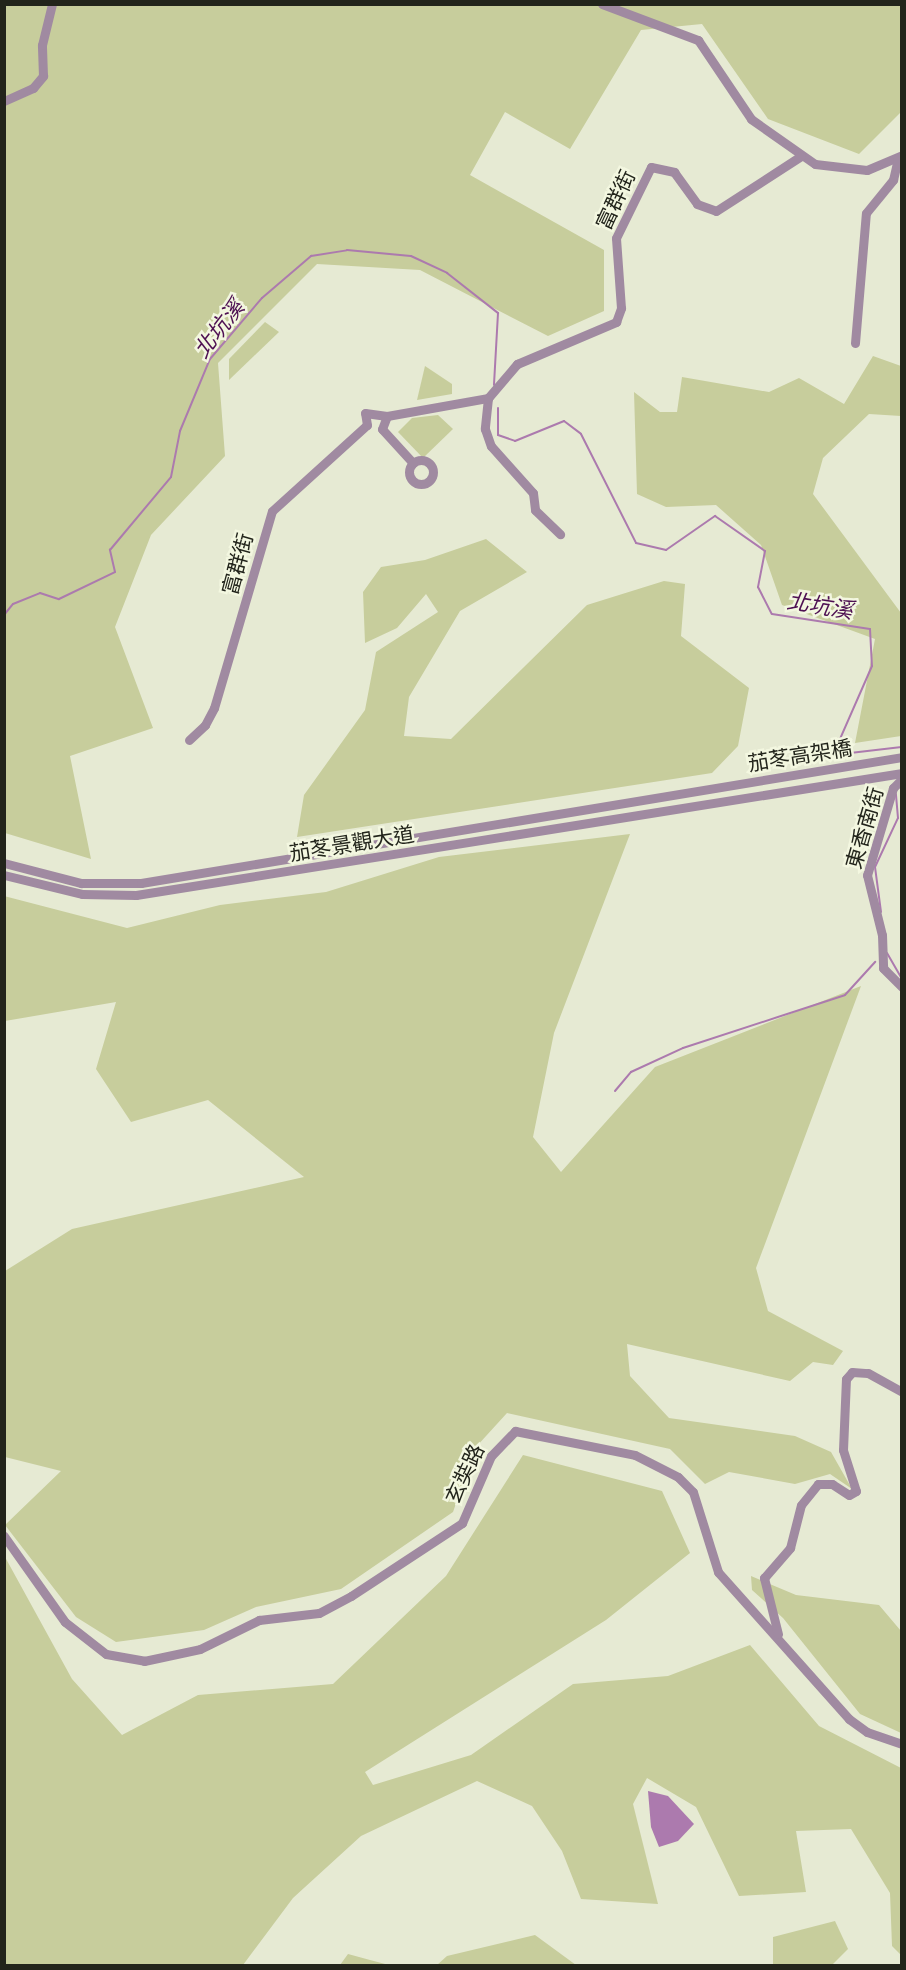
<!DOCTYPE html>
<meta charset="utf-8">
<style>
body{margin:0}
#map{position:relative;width:906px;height:1970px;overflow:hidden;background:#e6ead3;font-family:Figtree,"Noto Sans TC",sans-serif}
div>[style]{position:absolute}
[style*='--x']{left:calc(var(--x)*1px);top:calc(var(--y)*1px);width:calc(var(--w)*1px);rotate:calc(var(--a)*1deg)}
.green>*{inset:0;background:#c7cd9c}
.water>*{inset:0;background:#ac7aae}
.stream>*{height:2px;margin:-1px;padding:0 1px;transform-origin:1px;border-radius:1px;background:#ac7aae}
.minor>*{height:9px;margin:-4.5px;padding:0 4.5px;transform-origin:4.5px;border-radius:4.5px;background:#a08aa1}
.minor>.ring{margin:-4.5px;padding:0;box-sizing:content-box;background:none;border:9px solid #a08aa1;border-radius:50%}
span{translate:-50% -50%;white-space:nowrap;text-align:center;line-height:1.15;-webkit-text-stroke:5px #f3f7e0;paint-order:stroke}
.street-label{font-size:21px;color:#22241b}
.water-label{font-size:22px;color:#4e1052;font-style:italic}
.frame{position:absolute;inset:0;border:6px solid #22241b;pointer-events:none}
</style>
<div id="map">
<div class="green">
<div style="clip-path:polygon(4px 5px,901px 5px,901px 112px,859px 154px,768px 119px,702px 24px,641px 30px,570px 149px,505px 112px,470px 175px,604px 250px,604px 311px,548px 336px,420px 270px,317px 264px,218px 363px,225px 456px,151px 535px,115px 627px,153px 728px,70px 756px,91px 859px,5px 833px)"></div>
<div style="clip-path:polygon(265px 322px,279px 332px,229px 380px,229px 359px)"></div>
<div style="clip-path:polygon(873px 356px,901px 366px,901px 416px,869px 414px,823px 458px,813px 494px,901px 613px,901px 736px,855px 743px,875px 639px,782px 605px,761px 545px,716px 505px,666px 507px,637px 494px,634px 392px,660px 412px,677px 412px,682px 377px,769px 392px,799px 378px,844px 404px)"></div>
<div style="clip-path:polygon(425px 366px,452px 384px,452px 394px,417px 400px)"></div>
<div style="clip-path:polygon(438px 415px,453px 429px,423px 458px,398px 432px,412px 418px)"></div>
<div style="clip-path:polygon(486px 539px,527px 572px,460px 611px,409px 697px,404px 736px,451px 739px,587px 605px,664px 581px,685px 584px,681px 636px,749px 688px,738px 746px,712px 773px,297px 837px,304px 795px,365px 710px,376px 652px,438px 612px,426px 594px,397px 628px,365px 643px,363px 592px,381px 567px,425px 560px)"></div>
<div style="clip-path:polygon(630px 834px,554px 1033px,533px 1137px,561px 1172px,655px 1067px,861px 986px,756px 1268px,768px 1311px,843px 1351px,833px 1365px,813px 1362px,790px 1381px,627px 1344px,630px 1376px,669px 1418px,795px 1436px,831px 1452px,852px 1489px,830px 1474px,795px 1484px,729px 1472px,705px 1484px,670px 1449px,507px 1413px,476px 1447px,453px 1512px,341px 1589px,256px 1607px,204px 1630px,116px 1642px,76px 1617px,5px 1525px,61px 1471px,5px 1457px,5px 1271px,72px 1229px,304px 1177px,208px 1100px,131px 1122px,96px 1069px,116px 1002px,5px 1021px,4px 896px,127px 928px,220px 905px,326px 892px,439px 857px)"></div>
<div style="clip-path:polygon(523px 1455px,662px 1491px,690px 1553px,606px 1620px,365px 1772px,373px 1785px,471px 1755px,573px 1684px,668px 1676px,750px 1645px,819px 1726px,901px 1768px,901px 1955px,892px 1946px,890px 1893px,851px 1829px,796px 1831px,806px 1892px,739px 1896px,696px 1807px,647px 1778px,633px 1804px,658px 1904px,581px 1899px,562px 1851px,532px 1806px,477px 1781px,361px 1836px,293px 1898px,243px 1965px,5px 1965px,5px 1557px,72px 1679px,122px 1735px,198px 1695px,333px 1684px,446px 1576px)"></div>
<div style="clip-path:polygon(751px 1576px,796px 1595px,879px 1605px,901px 1631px,901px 1733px,860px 1714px,783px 1618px,752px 1590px)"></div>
<div style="clip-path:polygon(835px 1921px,848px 1949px,832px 1965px,773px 1965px,773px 1937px)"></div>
<div style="clip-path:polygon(535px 1935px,576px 1965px,437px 1965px,447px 1956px)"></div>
<div style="clip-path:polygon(348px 1954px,370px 1960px,389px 1965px,340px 1965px)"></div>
</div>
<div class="water">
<div style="clip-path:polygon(648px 1791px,668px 1796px,694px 1824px,678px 1841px,659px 1847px,651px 1827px)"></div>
</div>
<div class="stream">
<div style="--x:498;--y:408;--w:27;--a:90"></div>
<div style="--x:498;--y:435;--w:18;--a:19"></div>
<div style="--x:515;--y:441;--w:53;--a:-22.2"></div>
<div style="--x:564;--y:421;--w:21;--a:37"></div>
<div style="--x:581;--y:434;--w:122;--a:63.2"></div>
<div style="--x:636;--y:543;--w:31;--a:13"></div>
<div style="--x:666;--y:550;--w:60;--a:-34.8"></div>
<div style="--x:715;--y:516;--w:61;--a:35"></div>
<div style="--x:765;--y:551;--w:37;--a:101"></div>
<div style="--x:758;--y:587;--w:30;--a:63"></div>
<div style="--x:772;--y:614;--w:99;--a:8.7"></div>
<div style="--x:870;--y:629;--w:37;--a:87"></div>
<div style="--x:872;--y:666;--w:97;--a:113.7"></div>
<div style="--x:833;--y:755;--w:69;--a:-6.6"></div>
<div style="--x:4;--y:615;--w:14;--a:-51"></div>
<div style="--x:13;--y:604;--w:29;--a:-22"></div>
<div style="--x:40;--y:593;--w:20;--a:18"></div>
<div style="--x:59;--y:599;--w:62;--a:-25.7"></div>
<div style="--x:115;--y:572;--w:23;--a:-103"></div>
<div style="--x:110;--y:550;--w:95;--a:-50.1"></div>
<div style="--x:171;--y:477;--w:47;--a:-78.9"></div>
<div style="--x:180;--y:431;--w:78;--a:-67.4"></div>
<div style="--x:210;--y:359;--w:80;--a:-49.6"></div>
<div style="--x:262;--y:298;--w:65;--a:-40.6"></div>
<div style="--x:311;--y:256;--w:36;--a:-9"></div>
<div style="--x:347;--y:250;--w:64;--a:5.4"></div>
<div style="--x:411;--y:256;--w:40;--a:25"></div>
<div style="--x:447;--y:273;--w:65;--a:38.1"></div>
<div style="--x:498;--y:313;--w:72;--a:93.2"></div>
<div style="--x:881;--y:912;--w:45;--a:-97.6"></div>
<div style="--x:875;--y:867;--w:54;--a:-64.9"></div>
<div style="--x:898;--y:818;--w:24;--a:-95"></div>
<div style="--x:887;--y:953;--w:30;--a:60"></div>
<div style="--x:615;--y:1091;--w:25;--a:-50"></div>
<div style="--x:631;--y:1072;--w:57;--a:-24.8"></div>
<div style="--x:683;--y:1048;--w:170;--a:-18.1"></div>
<div style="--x:845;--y:995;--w:45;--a:-47.7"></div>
</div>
<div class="minor">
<div style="--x:602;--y:4;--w:103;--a:20.6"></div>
<div style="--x:698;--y:40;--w:95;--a:56.1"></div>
<div style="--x:751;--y:119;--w:78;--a:35.1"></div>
<div style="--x:815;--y:164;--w:52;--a:6.6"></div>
<div style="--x:867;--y:170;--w:38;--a:-23"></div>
<div style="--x:4;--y:101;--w:32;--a:-24"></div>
<div style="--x:33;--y:88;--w:16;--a:-50"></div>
<div style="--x:43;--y:76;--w:31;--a:-92"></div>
<div style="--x:42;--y:45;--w:42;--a:-76.3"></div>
<div style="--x:855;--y:343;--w:130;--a:-85.2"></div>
<div style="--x:866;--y:213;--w:43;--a:-50.7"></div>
<div style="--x:893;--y:180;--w:23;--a:-77"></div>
<div style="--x:488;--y:398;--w:31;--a:96"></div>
<div style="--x:485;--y:429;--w:18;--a:71"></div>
<div style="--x:491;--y:446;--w:63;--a:48.2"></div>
<div style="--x:533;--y:493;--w:17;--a:83"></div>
<div style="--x:535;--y:510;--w:35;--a:44"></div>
<div class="ring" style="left:409px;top:460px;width:15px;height:15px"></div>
<div style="--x:413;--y:463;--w:46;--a:-132.4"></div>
<div style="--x:382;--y:429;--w:14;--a:-69"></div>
<div style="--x:387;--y:416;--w:103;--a:-10.1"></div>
<div style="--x:488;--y:398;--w:45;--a:-49.5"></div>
<div style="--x:517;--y:364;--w:108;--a:-23"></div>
<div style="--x:616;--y:322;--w:15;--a:-70"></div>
<div style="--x:621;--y:308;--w:70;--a:-94.1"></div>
<div style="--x:616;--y:238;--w:79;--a:-63.8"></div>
<div style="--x:651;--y:167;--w:24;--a:12"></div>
<div style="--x:674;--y:172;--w:39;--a:54"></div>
<div style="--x:697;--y:204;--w:20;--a:20"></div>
<div style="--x:716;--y:211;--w:101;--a:-32.9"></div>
<div style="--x:189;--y:740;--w:22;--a:-43"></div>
<div style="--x:205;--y:725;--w:19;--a:-62"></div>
<div style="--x:214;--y:708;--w:205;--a:-73.6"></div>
<div style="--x:272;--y:511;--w:128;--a:-42.2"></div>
<div style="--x:367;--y:425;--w:12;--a:-99"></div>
<div style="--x:365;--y:413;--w:22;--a:8"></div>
<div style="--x:902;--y:779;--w:13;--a:135"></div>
<div style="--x:893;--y:788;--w:91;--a:106.6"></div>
<div style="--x:867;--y:875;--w:62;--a:76"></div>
<div style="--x:882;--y:935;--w:33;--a:88"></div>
<div style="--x:883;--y:968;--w:27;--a:45"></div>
<div style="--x:4;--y:863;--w:80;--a:14.6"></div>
<div style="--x:81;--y:883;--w:60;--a:0"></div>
<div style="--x:141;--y:883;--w:771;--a:-9.4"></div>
<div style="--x:4;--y:875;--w:80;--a:13.7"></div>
<div style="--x:82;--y:894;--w:54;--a:1.1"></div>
<div style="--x:136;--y:895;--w:776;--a:-9.05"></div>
<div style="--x:4;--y:1536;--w:105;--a:54.7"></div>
<div style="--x:65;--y:1622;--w:52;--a:38"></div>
<div style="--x:106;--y:1654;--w:39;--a:10"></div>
<div style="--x:144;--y:1661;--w:57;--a:-12.1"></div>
<div style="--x:200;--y:1649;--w:66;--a:-26.2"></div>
<div style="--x:259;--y:1620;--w:60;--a:-6.7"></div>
<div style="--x:319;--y:1613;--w:36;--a:-28"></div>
<div style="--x:351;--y:1596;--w:133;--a:-33.3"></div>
<div style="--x:462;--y:1523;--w:73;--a:-66.6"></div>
<div style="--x:491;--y:1456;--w:35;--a:-46"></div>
<div style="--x:515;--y:1431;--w:122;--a:11.3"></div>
<div style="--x:635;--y:1455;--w:48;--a:27.1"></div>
<div style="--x:678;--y:1477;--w:21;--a:45"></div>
<div style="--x:693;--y:1492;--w:84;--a:72.6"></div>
<div style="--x:718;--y:1572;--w:197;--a:48.3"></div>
<div style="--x:849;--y:1719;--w:22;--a:36"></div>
<div style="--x:867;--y:1732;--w:37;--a:19"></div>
<div style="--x:778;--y:1634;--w:58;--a:-104"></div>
<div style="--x:764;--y:1578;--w:40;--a:-49"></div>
<div style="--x:790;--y:1548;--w:44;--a:-75.7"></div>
<div style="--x:801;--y:1505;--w:27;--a:-51"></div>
<div style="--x:818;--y:1484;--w:14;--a:0"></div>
<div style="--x:832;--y:1484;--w:20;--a:33"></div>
<div style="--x:849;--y:1495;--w:8;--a:-30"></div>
<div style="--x:856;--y:1491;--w:43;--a:-107.6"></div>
<div style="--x:843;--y:1450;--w:71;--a:-87.6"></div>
<div style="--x:846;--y:1379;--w:9;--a:-49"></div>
<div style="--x:852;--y:1372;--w:16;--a:4"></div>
<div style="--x:868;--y:1373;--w:39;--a:29"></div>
</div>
<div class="street-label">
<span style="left:616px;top:200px;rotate:-65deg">富群街</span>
<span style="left:238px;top:564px;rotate:-75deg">富群街</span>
<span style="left:800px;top:756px;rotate:-9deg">茄苳高架橋</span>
<span style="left:865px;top:828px;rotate:-74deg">東香南街</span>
<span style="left:352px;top:844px;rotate:-9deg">茄苳景觀大道</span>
<span style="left:465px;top:1474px;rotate:-65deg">玄奘路</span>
</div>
<div class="water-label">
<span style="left:219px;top:329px;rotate:-52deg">北坑溪</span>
<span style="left:820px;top:606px;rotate:9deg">北坑溪</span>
</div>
<div class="frame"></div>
</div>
